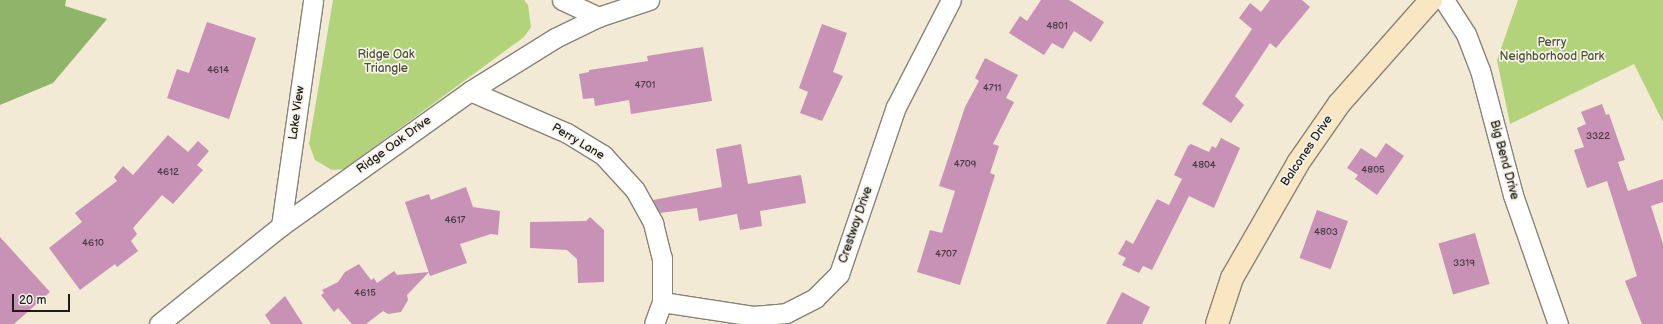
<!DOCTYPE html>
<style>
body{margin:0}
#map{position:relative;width:1663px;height:324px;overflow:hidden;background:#f2ead4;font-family:"Balsamiq Sans",sans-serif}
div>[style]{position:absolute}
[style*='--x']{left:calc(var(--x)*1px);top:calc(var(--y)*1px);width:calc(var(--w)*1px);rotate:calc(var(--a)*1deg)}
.green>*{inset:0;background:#b3d37a}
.forest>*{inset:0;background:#8eb56a}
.building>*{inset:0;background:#c792b6;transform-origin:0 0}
.roads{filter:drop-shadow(1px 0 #878378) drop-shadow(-1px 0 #878378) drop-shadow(0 1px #878378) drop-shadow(0 -1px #878378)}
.street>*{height:19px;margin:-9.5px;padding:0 9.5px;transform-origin:9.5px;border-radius:9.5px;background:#fff}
.secondary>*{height:22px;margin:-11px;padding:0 11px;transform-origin:11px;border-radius:11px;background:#f9e7c3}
span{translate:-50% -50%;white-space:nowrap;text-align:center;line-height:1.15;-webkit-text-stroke:3.5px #f7f3e8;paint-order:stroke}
.number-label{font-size:10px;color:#473a42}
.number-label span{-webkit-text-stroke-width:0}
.park-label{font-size:12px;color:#495338}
.street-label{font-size:12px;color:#1c1c1c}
.scale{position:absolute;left:12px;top:294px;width:58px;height:18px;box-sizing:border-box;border:2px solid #1c1c1c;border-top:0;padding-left:5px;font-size:12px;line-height:14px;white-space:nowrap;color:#1c1c1c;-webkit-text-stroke:3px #f7f3e8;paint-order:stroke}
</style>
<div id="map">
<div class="green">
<div style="clip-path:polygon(333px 0,524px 0,528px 5px,531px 27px,524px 37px,344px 169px,332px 170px,315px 160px,309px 144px)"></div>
<div style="clip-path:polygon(1518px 0,1663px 0,1663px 122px,1634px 64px,1510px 124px,1497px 60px)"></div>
</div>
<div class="forest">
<div style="clip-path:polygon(0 0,66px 0,65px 6px,107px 19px,53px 83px,0 105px)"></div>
</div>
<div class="building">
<div style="clip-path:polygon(1041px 0,1069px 0,1104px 22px,1091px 42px,1074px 31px,1063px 49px,1052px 43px,1044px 55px,1009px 33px,1020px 16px,1027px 21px)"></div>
<div style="clip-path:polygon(1270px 0,1302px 0,1310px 7px,1276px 48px,1270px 43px,1235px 96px,1244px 105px,1231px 123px,1202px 104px,1252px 29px,1239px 18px,1250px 3px,1261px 12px)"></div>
<div style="clip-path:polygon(207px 22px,256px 38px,229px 119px,167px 98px,177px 69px,189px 73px)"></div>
<div style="clip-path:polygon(822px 24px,847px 33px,833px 72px,843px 76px,822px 121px,800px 113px,808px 92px,799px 88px)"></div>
<div style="clip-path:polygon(703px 47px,712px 101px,631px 114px,629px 100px,595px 106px,594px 98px,583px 99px,579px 74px,589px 72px,589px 70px,648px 61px,647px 56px)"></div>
<div style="clip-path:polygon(985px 58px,1018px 75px,1006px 98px,1014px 102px,993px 144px,999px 146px,990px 173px,995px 175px,960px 285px,917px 272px,930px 230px,942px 233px,955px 191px,939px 186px,965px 107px,979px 81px,975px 78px)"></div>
<div style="clip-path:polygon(1602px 104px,1606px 115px,1609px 114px,1625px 160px,1618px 162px,1628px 191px,1663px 179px,1663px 202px,1651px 206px,1663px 244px,1663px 324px,1642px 324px,1625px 281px,1637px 276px,1607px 181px,1587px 188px,1574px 150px,1584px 147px,1577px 128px,1586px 124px,1581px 112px)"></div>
<div style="clip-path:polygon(168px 135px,188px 152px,198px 141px,209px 151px,197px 165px,203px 170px,173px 204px,162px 195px,133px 228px,137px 234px,131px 241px,138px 251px,117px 267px,115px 264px,80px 290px,49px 248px,82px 222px,75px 213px,117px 181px,114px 177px,123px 166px,133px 175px)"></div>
<div style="clip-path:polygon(1221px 138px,1240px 148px,1214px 208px,1189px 196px,1152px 270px,1143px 266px,1139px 273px,1122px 265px,1126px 258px,1118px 254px,1126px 240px,1133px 244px,1157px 199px,1169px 205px,1182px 179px,1174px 175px,1188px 146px,1191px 144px,1209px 152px,1212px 146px,1216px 148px)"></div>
<div style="clip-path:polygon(1386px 143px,1404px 156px,1377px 195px,1355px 179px,1358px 175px,1347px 168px,1361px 148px,1376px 158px)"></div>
<div style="clip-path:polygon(741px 144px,748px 184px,801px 175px,806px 203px,760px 211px,762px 226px,740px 230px,737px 214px,699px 221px,697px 208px,660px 213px,653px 200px,722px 187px,716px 149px)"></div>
<div style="clip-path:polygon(466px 187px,473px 207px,500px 211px,498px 235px,491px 234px,460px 244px,467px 263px,430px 276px,405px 202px,429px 194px,431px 200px)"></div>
<div style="left:1317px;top:210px;width:33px;height:51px;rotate:20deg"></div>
<div style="clip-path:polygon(590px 217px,604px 230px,604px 282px,578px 283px,577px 259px,567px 250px,530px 248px,530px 222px,586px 221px)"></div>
<div style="left:1475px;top:233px;width:53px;height:38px;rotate:74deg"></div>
<div style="clip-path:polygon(0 237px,50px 292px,14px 324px,0 324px)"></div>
<div style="clip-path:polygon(359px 264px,371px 280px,374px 278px,377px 283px,394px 271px,397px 275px,429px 272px,407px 295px,408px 300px,401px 312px,388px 314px,383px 311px,366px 324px,352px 324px,338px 308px,334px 312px,321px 295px,324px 293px,322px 290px,338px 282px,345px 272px)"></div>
<div style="clip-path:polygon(1122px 292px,1150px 307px,1142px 324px,1106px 324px)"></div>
<div style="clip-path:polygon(285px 296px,303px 324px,271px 324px,265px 315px)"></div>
</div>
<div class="roads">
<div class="street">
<div style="--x:562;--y:0;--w:40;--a:25"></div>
<div style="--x:1444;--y:0;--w:40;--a:57.1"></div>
<div style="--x:1466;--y:34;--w:39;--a:69"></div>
<div style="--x:1480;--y:70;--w:129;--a:75.2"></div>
<div style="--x:1513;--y:195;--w:137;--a:70.8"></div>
<div style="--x:470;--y:91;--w:106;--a:23.4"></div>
<div style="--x:567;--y:133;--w:42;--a:31.4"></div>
<div style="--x:603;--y:155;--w:47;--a:47.6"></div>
<div style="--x:635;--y:190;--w:38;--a:61"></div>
<div style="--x:653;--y:223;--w:36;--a:76"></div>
<div style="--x:662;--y:258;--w:44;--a:90"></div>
<div style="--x:662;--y:302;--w:23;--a:110"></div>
<div style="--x:281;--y:226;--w:228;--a:-81.9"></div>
<div style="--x:662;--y:302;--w:92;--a:8.7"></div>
<div style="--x:753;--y:316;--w:33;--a:-5"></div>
<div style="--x:786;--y:313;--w:33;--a:-27"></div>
<div style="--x:815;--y:298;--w:34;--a:-45"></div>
<div style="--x:839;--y:274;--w:176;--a:-71.2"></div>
<div style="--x:896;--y:107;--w:120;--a:-62.8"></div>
<div style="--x:159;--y:324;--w:156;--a:-38.8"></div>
<div style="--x:281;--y:226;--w:232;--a:-35.5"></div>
<div style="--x:470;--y:91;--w:100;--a:-31.9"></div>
<div style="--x:555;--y:38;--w:48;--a:-26"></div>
<div style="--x:598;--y:17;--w:54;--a:-18.4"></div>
</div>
<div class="secondary">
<div style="--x:1217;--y:324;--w:48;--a:-71.9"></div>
<div style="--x:1232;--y:278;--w:133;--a:-60.1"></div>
<div style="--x:1298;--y:163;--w:72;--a:-55.2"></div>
<div style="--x:1339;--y:104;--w:139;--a:-48.5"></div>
</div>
</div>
<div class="number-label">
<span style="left:1057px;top:27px">4801</span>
<span style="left:218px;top:71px">4614</span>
<span style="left:645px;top:86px">4701</span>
<span style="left:992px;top:89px">4711</span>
<span style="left:1598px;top:137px">3322</span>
<span style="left:965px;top:165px">4709</span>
<span style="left:1204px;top:166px">4804</span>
<span style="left:1373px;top:171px">4805</span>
<span style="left:168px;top:173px">4612</span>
<span style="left:455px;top:221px">4617</span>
<span style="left:1326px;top:233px">4803</span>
<span style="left:93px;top:244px">4610</span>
<span style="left:946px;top:255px">4707</span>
<span style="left:1464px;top:264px">3319</span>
<span style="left:365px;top:294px">4615</span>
</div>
<div class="park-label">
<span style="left:1552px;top:50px">Perry<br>Neighborhood Park</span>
<span style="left:386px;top:62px">Ridge Oak<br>Triangle</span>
</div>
<div class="street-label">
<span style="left:297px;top:113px;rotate:-82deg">Lake View</span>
<span style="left:578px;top:142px;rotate:31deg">Perry Lane</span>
<span style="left:394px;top:145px;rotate:-36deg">Ridge Oak Drive</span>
<span style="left:1307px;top:151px;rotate:-56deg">Balcones Drive</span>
<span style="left:1504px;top:160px;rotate:75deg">Big Bend Drive</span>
<span style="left:856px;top:225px;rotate:-71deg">Crestway Drive</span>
</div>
<div class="scale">20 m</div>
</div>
